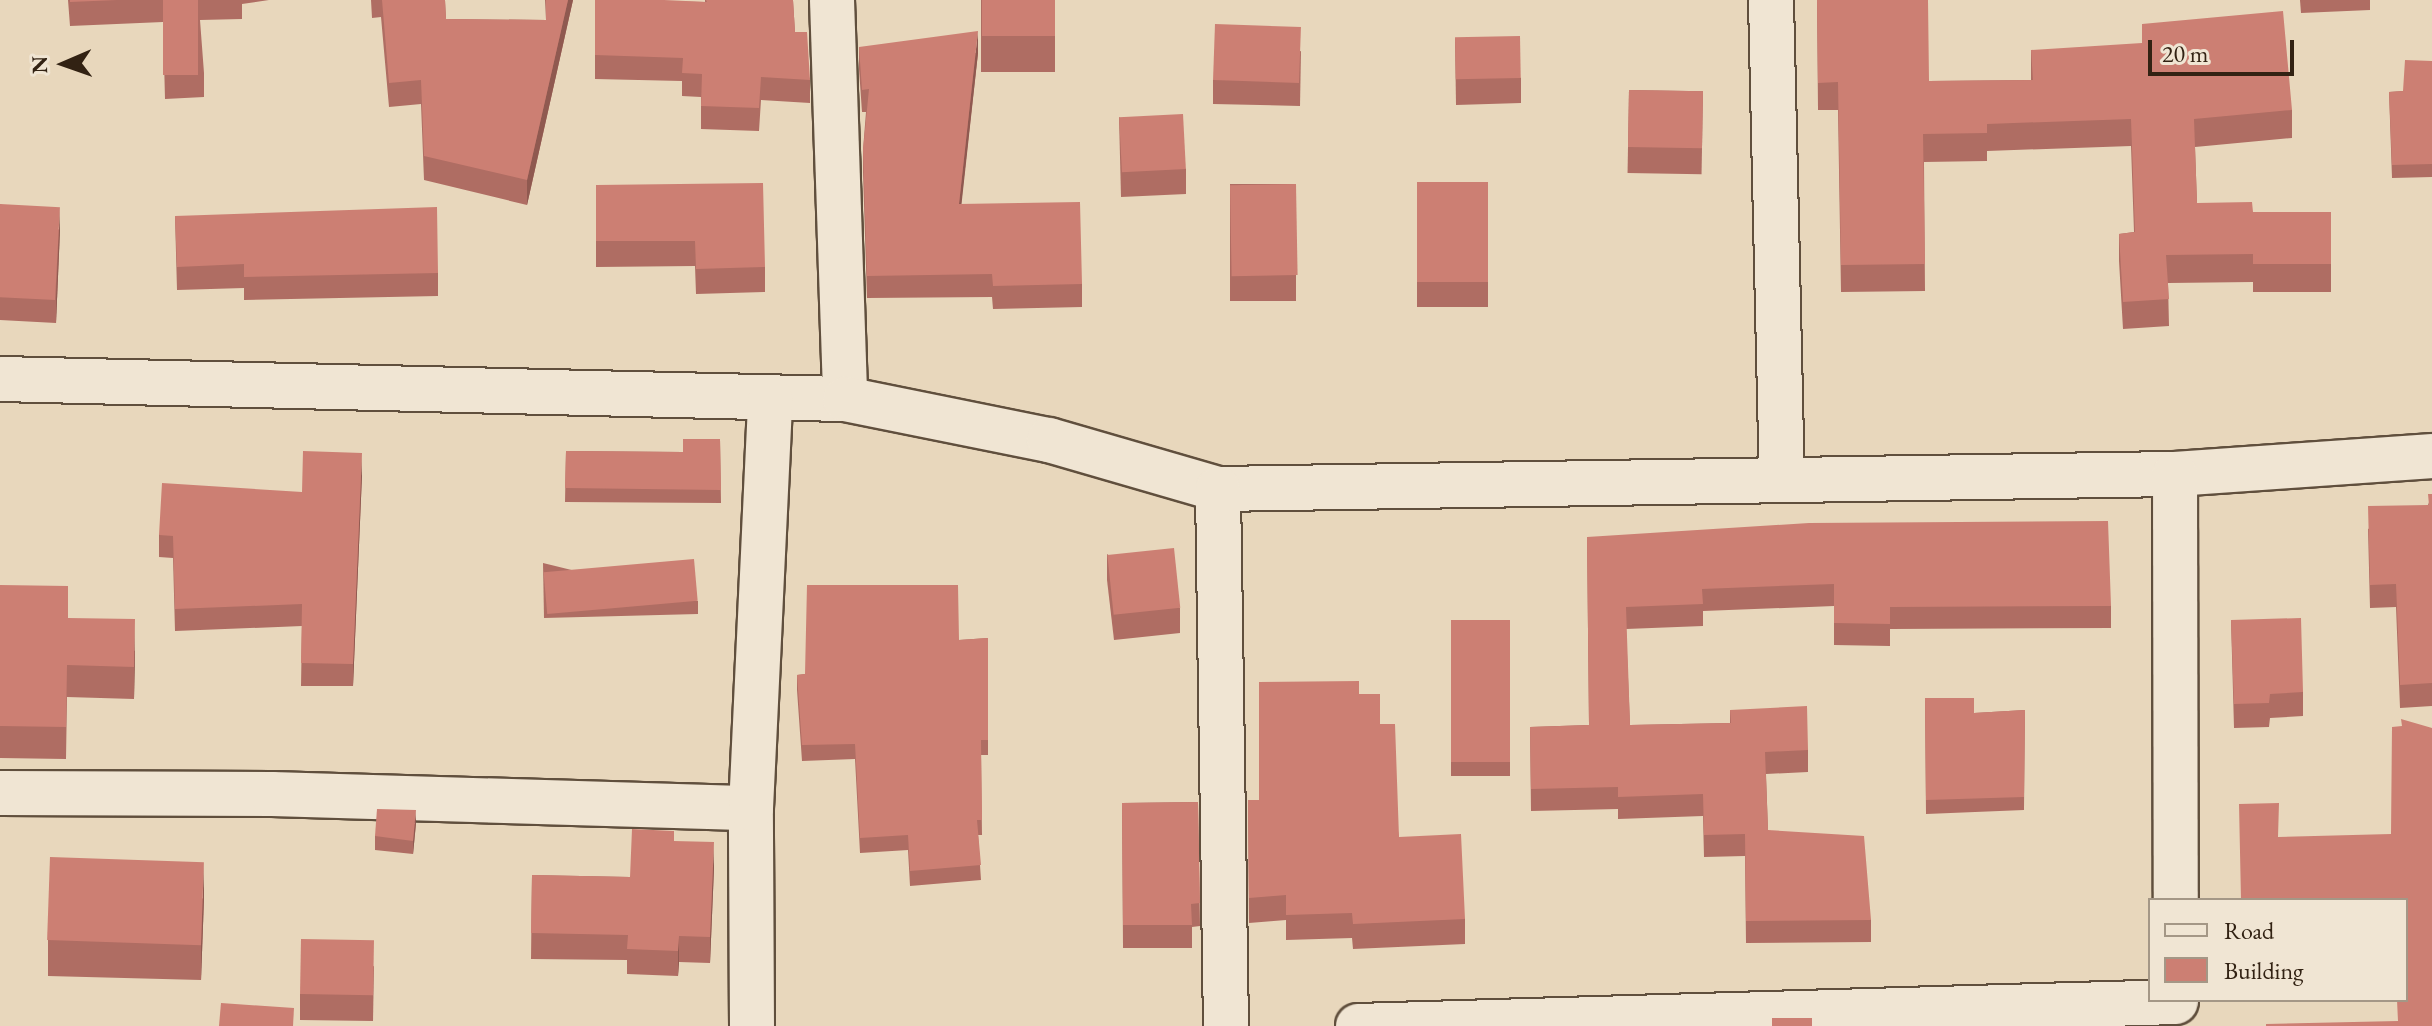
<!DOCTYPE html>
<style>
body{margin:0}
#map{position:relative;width:2432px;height:1026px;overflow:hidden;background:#e8d7bc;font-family:"EB Garamond",serif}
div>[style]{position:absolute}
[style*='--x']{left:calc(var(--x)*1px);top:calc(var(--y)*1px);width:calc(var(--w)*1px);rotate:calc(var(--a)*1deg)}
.roads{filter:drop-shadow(2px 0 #604f3d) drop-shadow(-2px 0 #604f3d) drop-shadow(0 2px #604f3d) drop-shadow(0 -2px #604f3d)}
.street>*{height:44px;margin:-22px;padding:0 22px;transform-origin:22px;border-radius:22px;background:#f0e5d3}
.wall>*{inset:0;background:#af6d63;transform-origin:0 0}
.shaded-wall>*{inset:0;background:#8f5950}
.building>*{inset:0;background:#cc7f73;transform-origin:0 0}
span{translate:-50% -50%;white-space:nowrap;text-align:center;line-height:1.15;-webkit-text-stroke:6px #f0e5d3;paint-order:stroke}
.legend{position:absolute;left:2148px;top:898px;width:260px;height:104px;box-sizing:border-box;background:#f0e5d3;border:2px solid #a49786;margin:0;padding:10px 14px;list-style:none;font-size:24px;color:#322213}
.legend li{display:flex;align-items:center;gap:16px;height:40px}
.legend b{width:40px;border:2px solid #a49786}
.north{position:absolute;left:24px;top:24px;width:80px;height:80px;-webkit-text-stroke:6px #f0e5d3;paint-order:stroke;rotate:268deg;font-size:22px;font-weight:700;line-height:32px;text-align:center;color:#322213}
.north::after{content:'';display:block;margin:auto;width:28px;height:36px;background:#322213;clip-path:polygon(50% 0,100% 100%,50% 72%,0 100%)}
.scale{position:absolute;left:2148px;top:40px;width:146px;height:36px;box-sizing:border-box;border:4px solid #322213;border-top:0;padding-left:10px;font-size:24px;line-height:28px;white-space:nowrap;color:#322213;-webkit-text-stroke:6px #f0e5d3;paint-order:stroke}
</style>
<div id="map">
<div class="roads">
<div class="street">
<div style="--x:832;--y:0;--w:399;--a:88.1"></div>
<div style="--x:1771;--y:0;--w:478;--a:88.7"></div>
<div style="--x:0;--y:379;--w:845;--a:1.36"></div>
<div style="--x:845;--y:399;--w:208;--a:11.4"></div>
<div style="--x:1049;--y:440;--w:176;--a:16.2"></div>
<div style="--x:1218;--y:489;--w:957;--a:-0.9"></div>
<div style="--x:2175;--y:474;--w:258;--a:-4"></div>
<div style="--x:2175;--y:474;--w:426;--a:89.9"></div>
<div style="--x:1218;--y:489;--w:537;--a:89.15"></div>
<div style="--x:0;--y:793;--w:272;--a:0.2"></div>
<div style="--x:272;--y:794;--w:479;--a:1.7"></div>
<div style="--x:752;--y:1026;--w:218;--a:-90.3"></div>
<div style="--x:751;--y:808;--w:409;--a:-87.3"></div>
<div style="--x:1358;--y:1026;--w:818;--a:-1.68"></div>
</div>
</div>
<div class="wall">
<div style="clip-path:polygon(68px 0,269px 0,242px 4px,242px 19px,200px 20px,204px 73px,204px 97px,165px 99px,163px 22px,70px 26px)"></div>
<div style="clip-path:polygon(371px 0,445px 0,446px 19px,546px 20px,545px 0,573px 0,527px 205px,424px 180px,421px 104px,389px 107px,381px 17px,372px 18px)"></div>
<div style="clip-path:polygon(595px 0,705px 2px,705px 0,793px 0,795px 32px,810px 80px,810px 103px,761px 100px,759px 131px,701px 129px,701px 97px,682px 96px,682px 81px,595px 79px)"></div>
<div style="left:981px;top:0;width:74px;height:72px"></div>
<div style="clip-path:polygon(1817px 0,1929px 81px,2031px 80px,2031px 50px,2292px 110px,2292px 138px,2195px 147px,2197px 203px,2253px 212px,2331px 212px,2331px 292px,2253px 292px,2253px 282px,2168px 283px,2169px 326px,2123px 329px,2119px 261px,2119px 234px,2134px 232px,2131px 146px,1987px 151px,1987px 161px,1924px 162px,1925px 291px,1841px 292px,1838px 110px,1818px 110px)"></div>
<div style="clip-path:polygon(2300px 0,2370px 0,2370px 10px,2301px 13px)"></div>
<div style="clip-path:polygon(1455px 38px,1521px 78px,1521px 103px,1456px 105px)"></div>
<div style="clip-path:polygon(859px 47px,978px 53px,961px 204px,1082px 284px,1082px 307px,993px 309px,992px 297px,867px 298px,863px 172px,863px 150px,866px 112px,862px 112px,859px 69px)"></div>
<div style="clip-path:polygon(1301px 51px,1300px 106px,1213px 104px,1213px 80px)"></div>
<div style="clip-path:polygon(2432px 61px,2432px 177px,2392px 178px,2389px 92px,2403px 91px)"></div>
<div style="left:1629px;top:90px;width:74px;height:83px;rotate:1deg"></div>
<div style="clip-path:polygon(1119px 117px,1186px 169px,1186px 194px,1121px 197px)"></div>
<div style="left:1417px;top:182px;width:71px;height:125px"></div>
<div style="left:1296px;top:184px;width:117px;height:66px;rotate:90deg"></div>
<div style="clip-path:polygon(596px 185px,765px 267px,765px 292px,696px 294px,695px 266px,596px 267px)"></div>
<div style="clip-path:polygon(0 204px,60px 230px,56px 323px,0 320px)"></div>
<div style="clip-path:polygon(175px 216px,438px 273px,438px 296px,244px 300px,244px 288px,177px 290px)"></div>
<div style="clip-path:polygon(720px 439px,721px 503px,565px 502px,566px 451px,683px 452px)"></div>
<div style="clip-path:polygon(362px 475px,353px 686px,301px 686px,302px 626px,175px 631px,173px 558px,159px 557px,159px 535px,302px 492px)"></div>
<div style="clip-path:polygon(2432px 494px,2432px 706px,2400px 708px,2396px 607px,2370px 608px,2368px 529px,2428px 505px)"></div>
<div style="clip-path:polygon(1587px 537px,2111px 606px,2111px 628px,1890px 629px,1890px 646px,1834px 645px,1834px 606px,1703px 611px,1703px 626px,1626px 629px,1630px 725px,1730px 723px,1730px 710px,1808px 750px,1808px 772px,1766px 774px,1768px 830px,1871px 920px,1871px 942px,1746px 943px,1745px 856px,1704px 857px,1703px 816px,1618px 819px,1618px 809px,1531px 811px,1530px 727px,1589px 725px)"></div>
<div style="clip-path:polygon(1107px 554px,1180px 608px,1180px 633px,1114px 640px,1107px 580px)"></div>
<div style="clip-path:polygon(543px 563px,698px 601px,698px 614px,544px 618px)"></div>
<div style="clip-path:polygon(0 585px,135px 651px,134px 699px,67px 697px,66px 759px,0 758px)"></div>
<div style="left:1510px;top:620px;width:156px;height:59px;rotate:90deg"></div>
<div style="clip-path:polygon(2231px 620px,2303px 692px,2303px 716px,2270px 718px,2269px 727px,2234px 728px)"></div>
<div style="clip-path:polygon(988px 638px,988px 755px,981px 755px,982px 835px,978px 835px,981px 880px,910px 886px,908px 850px,860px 853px,855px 759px,802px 761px,797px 690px,797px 675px,805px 674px,959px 640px)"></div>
<div style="clip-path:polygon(1359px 694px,1380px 724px,1399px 837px,1465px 919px,1465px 944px,1353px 949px,1352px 938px,1286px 940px,1286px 920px,1249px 923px,1248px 800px,1259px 800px)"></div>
<div style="clip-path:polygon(1925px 698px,1974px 713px,2025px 710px,2024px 810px,1926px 814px)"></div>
<div style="clip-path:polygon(1198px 802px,1200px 926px,1192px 927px,1192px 948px,1123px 948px,1122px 803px)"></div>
<div style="clip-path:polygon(416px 823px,413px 854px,375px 850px,375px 836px)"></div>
<div style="clip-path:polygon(674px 841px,714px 868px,710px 963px,679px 962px,678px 976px,627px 974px,627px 960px,531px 959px,532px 875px,630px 877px)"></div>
<div style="clip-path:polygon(204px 898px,201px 980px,48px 976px,48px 940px)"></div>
<div style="clip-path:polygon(374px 966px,373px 1021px,300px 1020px,300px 994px)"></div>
</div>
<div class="shaded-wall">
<div style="clip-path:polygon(568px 0,573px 0,527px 205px,527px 180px)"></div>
<div style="clip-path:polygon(978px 31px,978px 53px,959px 227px,959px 204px)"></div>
<div style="clip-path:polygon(60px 207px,60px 230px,56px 323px,56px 299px)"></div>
<div style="clip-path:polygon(362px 453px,362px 475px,353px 686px,353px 664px)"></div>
<div style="clip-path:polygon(135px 619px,135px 651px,134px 699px,134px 667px)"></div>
<div style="clip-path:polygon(416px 810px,416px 823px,413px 854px,413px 841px)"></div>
<div style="clip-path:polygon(714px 842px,714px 868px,710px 963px,710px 937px)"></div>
<div style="clip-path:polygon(204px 863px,204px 898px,201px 980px,201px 945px)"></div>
<div style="clip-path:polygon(679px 936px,679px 962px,678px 976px,678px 951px)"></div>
</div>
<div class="building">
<div style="clip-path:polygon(70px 0,117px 0,70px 2px)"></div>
<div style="left:163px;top:0;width:35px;height:75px"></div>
<div style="clip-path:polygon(382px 0,445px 0,446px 19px,546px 20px,546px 0,568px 0,527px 180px,424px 156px,421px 80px,389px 83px)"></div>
<div style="clip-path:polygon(595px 0,664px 0,707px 2px,706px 0,793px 0,795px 32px,807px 32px,810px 80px,761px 77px,759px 108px,701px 106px,702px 74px,682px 73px,683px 58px,595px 55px)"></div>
<div style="left:982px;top:0;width:73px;height:36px"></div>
<div style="clip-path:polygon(1817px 0,1928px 0,1929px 81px,2033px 80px,2031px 50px,2142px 43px,2142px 24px,2283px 11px,2292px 110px,2194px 119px,2197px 203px,2252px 202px,2253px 212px,2331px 212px,2331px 264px,2253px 264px,2253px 254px,2166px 255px,2169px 299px,2123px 302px,2119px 234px,2135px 232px,2131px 119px,1987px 124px,1987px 133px,1923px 134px,1925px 264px,1841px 265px,1838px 82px,1818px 83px)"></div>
<div style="left:1215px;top:24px;width:86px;height:56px;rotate:2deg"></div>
<div style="clip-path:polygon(978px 31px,959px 204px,1080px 202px,1082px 284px,993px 286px,992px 274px,867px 276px,863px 150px,869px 89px,862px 90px,859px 47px)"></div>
<div style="left:1520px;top:36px;width:42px;height:65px;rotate:89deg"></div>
<div style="clip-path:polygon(2405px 60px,2432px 61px,2432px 164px,2392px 165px,2389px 92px,2403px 91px)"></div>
<div style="left:1629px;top:90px;width:74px;height:57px;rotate:1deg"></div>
<div style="left:1183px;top:114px;width:55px;height:64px;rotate:87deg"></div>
<div style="left:1417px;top:182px;width:71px;height:100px"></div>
<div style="clip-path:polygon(763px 183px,765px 267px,696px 269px,695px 241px,596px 241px,596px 185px)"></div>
<div style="left:1296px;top:184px;width:91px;height:66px;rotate:89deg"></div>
<div style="left:0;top:204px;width:60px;height:93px;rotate:3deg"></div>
<div style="clip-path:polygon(437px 207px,438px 273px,244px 277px,244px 264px,177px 267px,175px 216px)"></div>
<div style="clip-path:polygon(683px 439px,720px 439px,721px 490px,565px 488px,566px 451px,683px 452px)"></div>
<div style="clip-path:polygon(303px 451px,362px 453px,353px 664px,301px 663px,302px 604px,175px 609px,173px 536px,159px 535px,162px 483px,302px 492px)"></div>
<div style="clip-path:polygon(2428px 494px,2432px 494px,2432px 683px,2400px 685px,2396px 584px,2370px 585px,2368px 506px,2429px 505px)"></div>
<div style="clip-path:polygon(2108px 521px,2111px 606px,1890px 607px,1890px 624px,1834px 623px,1834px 584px,1702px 589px,1703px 604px,1626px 607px,1630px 725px,1731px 723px,1730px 710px,1807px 706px,1808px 750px,1765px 752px,1768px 830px,1864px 836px,1871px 920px,1746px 921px,1745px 834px,1704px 835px,1703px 794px,1618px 797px,1618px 787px,1531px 789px,1530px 727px,1589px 725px,1587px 537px,1809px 523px)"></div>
<div style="left:1174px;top:548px;width:60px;height:67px;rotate:84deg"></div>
<div style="left:694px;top:559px;width:42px;height:151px;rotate:85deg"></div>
<div style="clip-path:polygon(0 585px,68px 586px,68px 618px,135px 619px,134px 667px,67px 665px,66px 727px,0 726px)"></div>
<div style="clip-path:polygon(807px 585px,958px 585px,959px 640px,988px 638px,988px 740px,981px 740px,982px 820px,977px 820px,981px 865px,910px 871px,908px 835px,860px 838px,855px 744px,802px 745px,797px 675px,805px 674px)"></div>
<div style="clip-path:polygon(2301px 618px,2303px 692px,2270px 694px,2269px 703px,2234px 704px,2231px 620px)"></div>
<div style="left:1510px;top:620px;width:142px;height:59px;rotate:90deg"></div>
<div style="clip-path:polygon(1359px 681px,1359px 694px,1380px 694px,1380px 724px,1395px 724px,1399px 837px,1461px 834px,1465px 919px,1353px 924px,1352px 913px,1286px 915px,1286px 895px,1249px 898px,1248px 800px,1259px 800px,1259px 682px)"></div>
<div style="clip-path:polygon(1925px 698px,1974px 698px,1974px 713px,2025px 710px,2024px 797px,1926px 800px)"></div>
<div style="clip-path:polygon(2401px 719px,2432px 728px,2432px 1026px,2266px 1026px,2266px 1024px,2398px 1021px,2397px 1000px,2406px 1000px,2406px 900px,2241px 900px,2239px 804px,2279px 803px,2278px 837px,2391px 834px,2392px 727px,2402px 726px)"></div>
<div style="clip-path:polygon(1198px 802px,1200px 903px,1191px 904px,1192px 925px,1123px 925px,1122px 803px)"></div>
<div style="clip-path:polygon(377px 809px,416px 810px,413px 841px,375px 836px)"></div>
<div style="clip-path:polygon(632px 829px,674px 831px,674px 841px,714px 842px,710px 937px,679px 936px,678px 951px,627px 949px,628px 935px,531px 933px,532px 875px,630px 877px)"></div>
<div style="left:50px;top:857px;width:154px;height:83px;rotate:2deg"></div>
<div style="left:301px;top:939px;width:73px;height:55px;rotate:1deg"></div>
<div style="clip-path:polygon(221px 1003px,294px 1008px,293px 1026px,219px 1026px)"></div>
<div style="left:1812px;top:1018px;width:8px;height:40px;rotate:90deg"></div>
</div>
<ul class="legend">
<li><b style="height:10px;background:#f0e5d3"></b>Road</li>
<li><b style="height:22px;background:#cc7f73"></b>Building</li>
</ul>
<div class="north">N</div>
<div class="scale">20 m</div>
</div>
